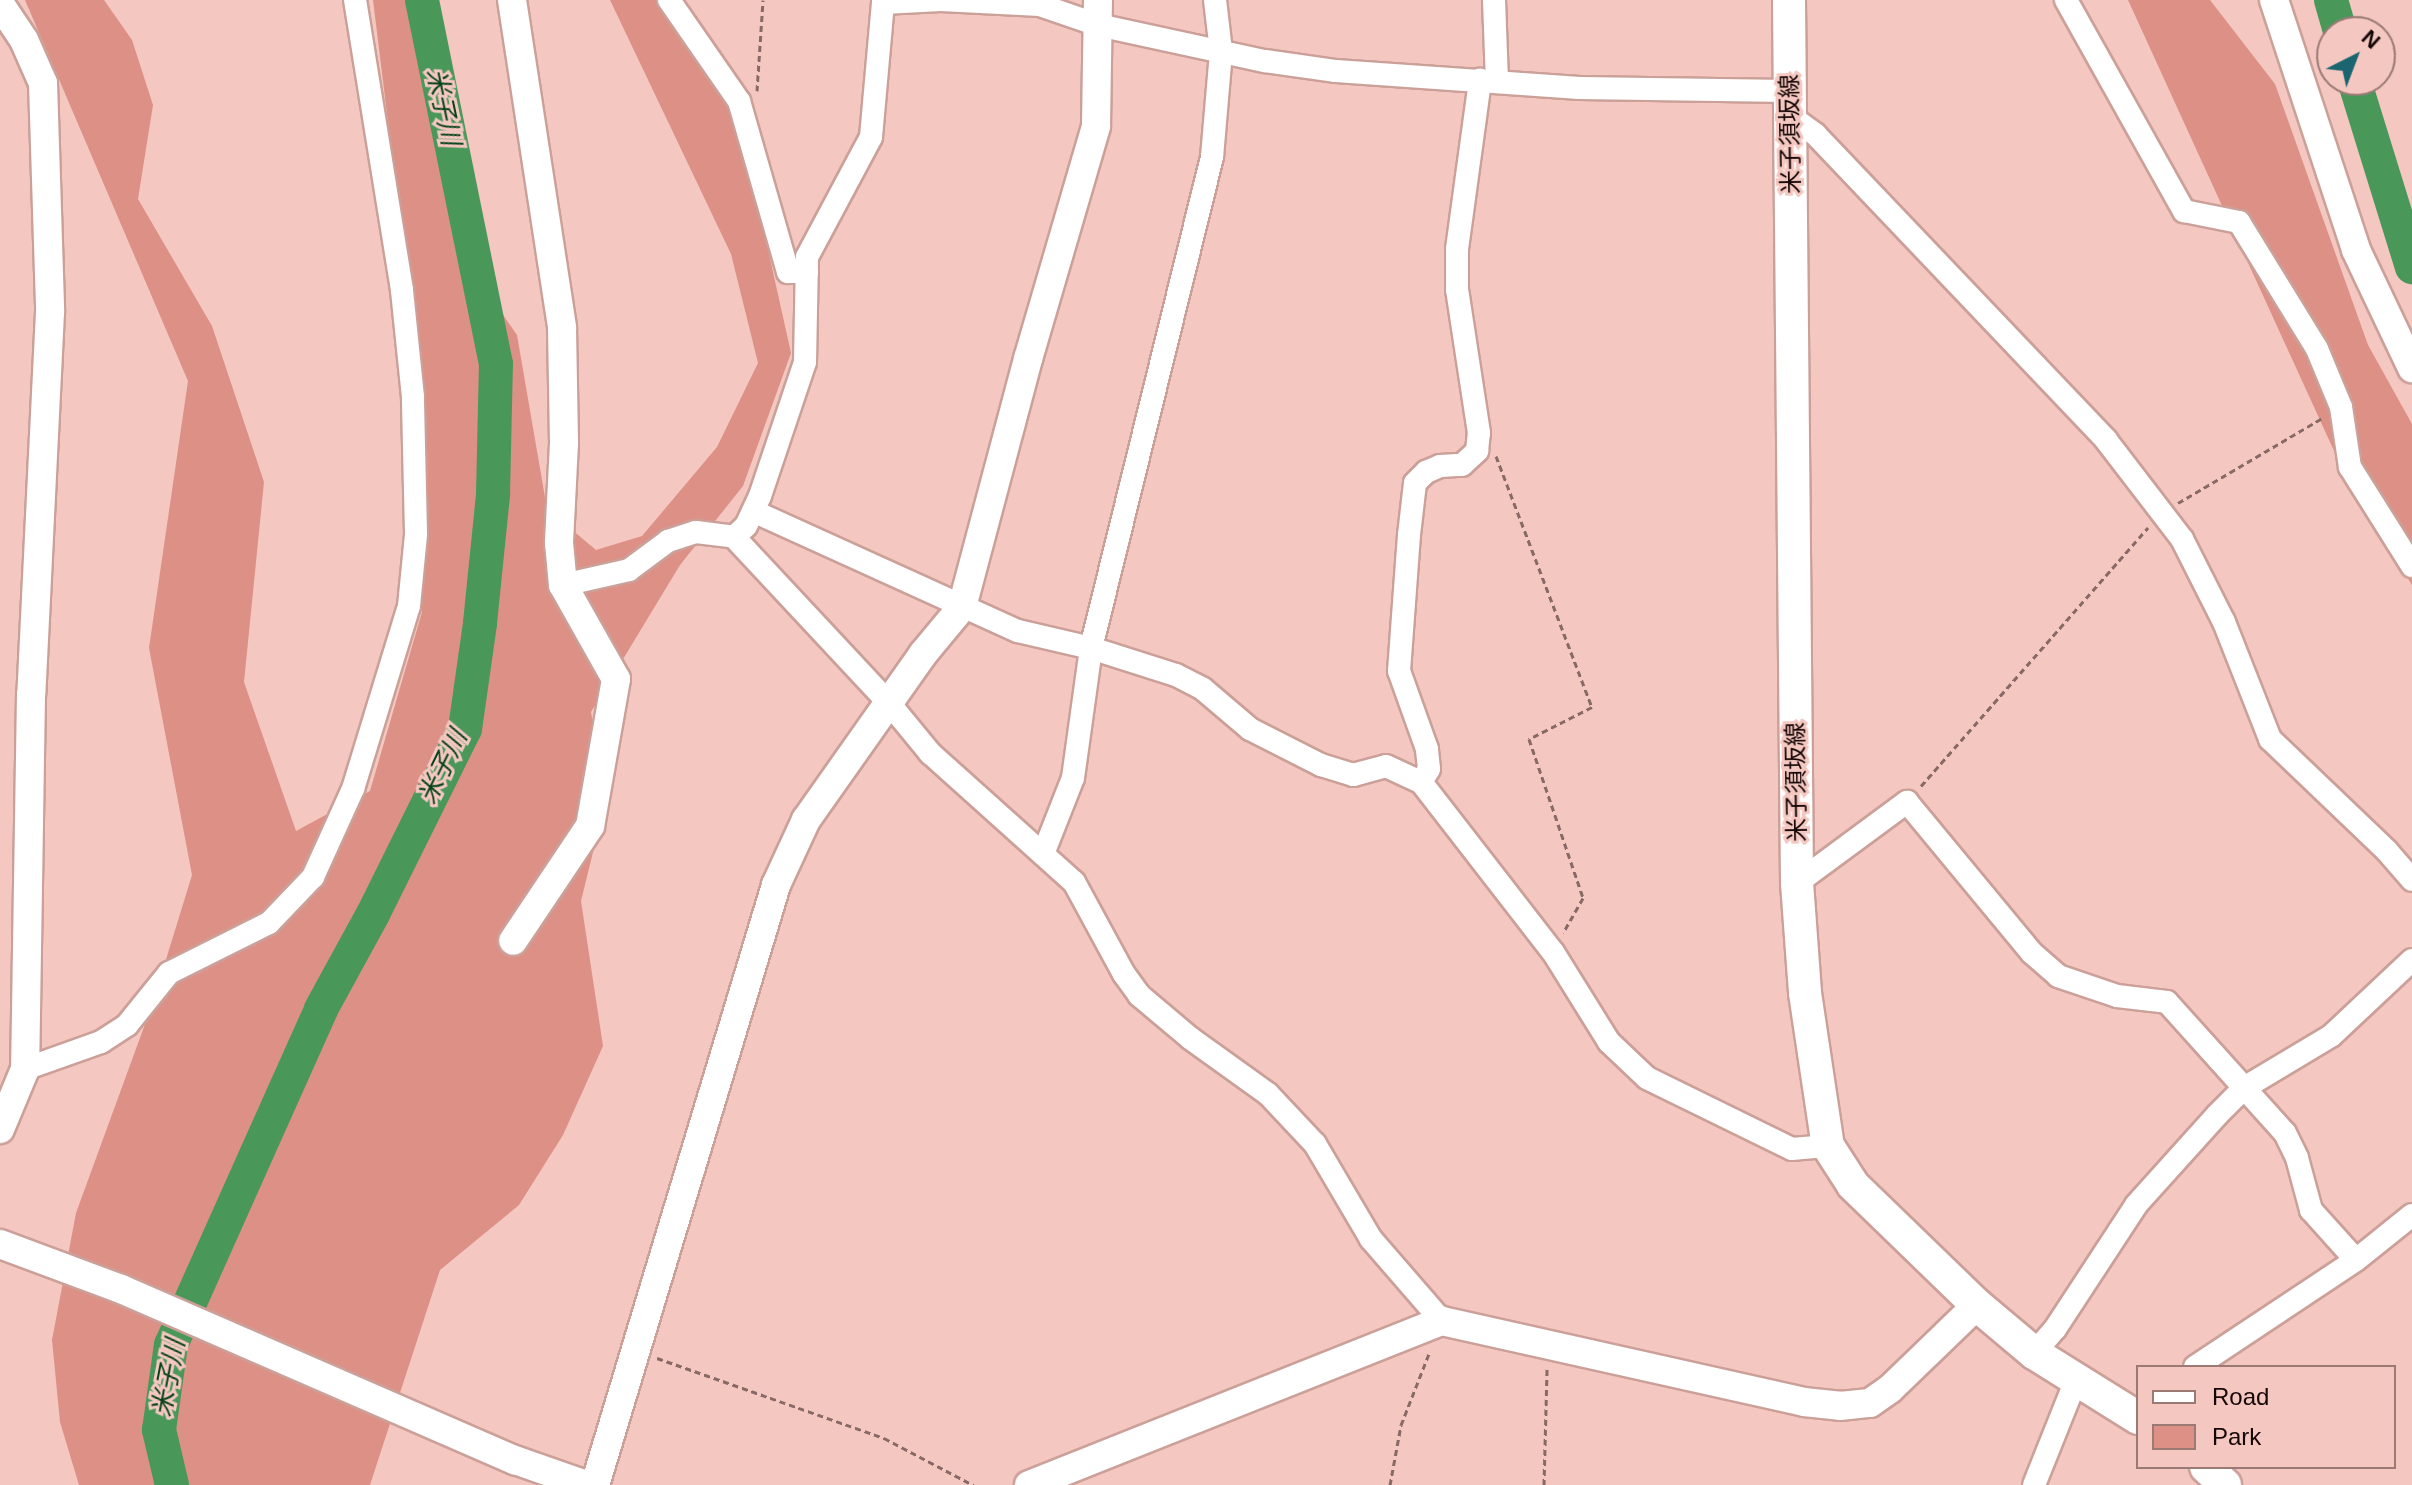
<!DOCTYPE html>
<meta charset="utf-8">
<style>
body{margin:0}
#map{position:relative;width:2412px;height:1485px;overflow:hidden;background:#f4c7c0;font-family:Helvetica,"Noto Sans JP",sans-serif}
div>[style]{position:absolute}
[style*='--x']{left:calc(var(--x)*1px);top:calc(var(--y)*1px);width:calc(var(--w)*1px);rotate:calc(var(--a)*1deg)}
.green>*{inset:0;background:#dd9085}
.river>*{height:34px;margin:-17px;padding:0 17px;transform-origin:17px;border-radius:17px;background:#49985a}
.path>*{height:3px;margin-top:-1.5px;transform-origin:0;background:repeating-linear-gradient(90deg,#876965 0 6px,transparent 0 10px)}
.roads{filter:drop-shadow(2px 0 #cba099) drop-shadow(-2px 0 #cba099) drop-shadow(0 2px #cba099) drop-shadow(0 -2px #cba099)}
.minor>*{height:22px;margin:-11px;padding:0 11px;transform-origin:11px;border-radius:11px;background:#fff}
.tertiary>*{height:28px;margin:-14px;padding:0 14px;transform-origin:14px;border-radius:14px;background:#fff}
.secondary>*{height:32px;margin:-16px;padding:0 16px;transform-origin:16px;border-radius:16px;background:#fff}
span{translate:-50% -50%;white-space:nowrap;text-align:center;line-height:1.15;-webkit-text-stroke:6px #f4c7c0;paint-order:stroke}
.street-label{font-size:24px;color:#150706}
.water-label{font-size:26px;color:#054219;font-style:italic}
.legend{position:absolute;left:2136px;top:1365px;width:260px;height:104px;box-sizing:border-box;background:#f4c7c0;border:2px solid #9b7a76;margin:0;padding:10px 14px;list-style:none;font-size:24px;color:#150706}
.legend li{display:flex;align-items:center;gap:16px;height:40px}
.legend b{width:40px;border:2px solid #9b7a76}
.north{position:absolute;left:2316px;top:16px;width:80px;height:80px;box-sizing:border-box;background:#f4c7c0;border:2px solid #9b7a76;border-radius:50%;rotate:42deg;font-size:22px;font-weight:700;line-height:32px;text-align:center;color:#150706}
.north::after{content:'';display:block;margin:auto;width:28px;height:36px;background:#1a6570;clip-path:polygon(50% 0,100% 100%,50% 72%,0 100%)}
</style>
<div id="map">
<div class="green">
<div style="clip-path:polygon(25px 0,104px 0,132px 40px,153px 105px,138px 199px,212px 326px,264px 482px,244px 682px,296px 831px,370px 791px,422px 612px,410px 369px,394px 171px,373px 0,418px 0,456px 247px,517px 335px,547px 509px,596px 550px,642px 536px,717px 447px,758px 363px,731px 254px,610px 0,660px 0,737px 110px,791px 353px,743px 486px,680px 565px,591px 712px,606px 799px,581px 901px,603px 1046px,563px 1135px,519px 1205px,440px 1270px,370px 1485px,79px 1485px,60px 1422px,52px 1340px,76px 1213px,152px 1005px,192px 875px,149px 648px,188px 381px)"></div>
<div style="clip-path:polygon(2128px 0,2210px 0,2275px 84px,2368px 345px,2412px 424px,2412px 585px,2351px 488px)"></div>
</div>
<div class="river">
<div style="--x:2331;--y:0;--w:33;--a:74"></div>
<div style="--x:2354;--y:80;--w:196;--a:72.8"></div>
<div style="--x:172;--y:1485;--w:57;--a:-103.3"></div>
<div style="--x:159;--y:1430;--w:86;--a:-82"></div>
<div style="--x:171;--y:1345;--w:368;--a:-65.9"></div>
<div style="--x:321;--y:1009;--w:108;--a:-61.3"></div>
<div style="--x:373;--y:914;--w:207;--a:-63.6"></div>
<div style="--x:465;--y:729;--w:107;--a:-81.9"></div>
<div style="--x:480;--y:623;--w:130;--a:-84.2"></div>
<div style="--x:493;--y:494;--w:130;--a:-88.7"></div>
<div style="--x:496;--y:364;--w:371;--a:-101.5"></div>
</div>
<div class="path">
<div style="--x:757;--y:91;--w:91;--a:-86.2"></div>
<div style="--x:1496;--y:456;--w:269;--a:69.1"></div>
<div style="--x:1592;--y:707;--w:71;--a:153.1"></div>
<div style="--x:1529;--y:739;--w:168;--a:71.2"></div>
<div style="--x:1583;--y:898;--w:40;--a:119.7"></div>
<div style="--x:2178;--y:503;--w:169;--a:-30.5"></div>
<div style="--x:1921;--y:786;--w:344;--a:-48.7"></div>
<div style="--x:657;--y:1358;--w:241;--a:19.4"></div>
<div style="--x:884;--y:1438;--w:101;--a:27.8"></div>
<div style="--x:1390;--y:1485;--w:61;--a:-79.6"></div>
<div style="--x:1401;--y:1425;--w:79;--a:-68.6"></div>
<div style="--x:1544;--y:1485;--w:116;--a:-88.5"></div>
</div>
<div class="roads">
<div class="minor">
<div style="--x:669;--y:0;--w:123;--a:55.3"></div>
<div style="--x:739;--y:101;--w:178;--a:74"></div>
<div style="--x:788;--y:272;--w:19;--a:0"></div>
<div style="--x:1494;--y:0;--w:80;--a:87.9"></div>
<div style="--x:2066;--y:0;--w:242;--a:60.8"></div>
<div style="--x:2184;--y:211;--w:56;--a:11.3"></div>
<div style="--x:2239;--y:222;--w:149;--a:58.4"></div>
<div style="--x:2317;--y:349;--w:63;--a:67.5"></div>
<div style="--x:2341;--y:407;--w:61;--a:81.5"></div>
<div style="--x:2350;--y:467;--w:117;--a:57.9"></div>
<div style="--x:1789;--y:115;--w:32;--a:36"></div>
<div style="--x:1815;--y:134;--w:422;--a:46.4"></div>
<div style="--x:2106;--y:440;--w:125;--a:52.5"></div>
<div style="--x:2182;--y:539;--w:93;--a:63.2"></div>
<div style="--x:2224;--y:622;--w:126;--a:68.5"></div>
<div style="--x:2270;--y:739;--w:162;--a:43.7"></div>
<div style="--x:2387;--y:851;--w:38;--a:49"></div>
<div style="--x:753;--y:511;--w:291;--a:24.4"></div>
<div style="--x:1018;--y:631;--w:75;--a:13.1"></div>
<div style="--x:1091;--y:648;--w:89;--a:17.6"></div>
<div style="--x:1176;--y:675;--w:30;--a:27"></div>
<div style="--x:1203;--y:689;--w:62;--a:40.4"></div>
<div style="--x:1250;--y:729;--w:80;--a:26.9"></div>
<div style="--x:1321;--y:765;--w:34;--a:17"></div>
<div style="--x:1353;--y:775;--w:34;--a:-15"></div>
<div style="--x:1386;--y:766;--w:38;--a:25"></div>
<div style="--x:1421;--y:782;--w:215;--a:52.2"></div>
<div style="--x:1553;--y:952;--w:106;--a:58.1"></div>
<div style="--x:1609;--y:1042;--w:52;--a:43.5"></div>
<div style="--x:1647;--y:1078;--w:161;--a:26.1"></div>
<div style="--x:1792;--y:1149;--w:36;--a:-5"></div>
<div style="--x:734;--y:537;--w:16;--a:-43"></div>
<div style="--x:746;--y:526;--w:33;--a:-65"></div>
<div style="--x:760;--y:496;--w:141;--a:-71.4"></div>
<div style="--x:805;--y:362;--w:105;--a:-88.9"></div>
<div style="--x:807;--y:257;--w:136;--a:-61.9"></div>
<div style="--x:871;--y:137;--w:135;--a:-84.9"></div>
<div style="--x:883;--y:3;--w:58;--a:-3"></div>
<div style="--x:941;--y:0;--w:99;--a:2.9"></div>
<div style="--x:1040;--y:5;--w:61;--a:19"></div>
<div style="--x:1098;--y:25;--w:171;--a:12.2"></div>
<div style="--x:1265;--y:61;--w:72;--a:8"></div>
<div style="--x:1336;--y:71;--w:244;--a:4"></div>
<div style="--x:1579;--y:88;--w:210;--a:0.8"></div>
<div style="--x:563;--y:585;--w:68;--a:-12.8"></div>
<div style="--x:629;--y:570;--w:49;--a:-36.6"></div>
<div style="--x:668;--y:541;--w:29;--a:-18"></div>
<div style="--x:696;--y:532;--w:38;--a:7"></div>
<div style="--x:734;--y:537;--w:227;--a:47"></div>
<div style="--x:889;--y:703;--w:65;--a:50.6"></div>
<div style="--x:930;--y:753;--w:193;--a:41.9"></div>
<div style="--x:1074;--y:882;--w:105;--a:61.5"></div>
<div style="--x:1124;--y:974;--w:26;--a:54"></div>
<div style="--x:1139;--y:995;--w:67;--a:40.1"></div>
<div style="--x:1190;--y:1038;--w:96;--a:35.7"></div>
<div style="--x:1268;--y:1094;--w:69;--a:46.8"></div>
<div style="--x:1315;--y:1144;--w:110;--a:59.5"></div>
<div style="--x:1371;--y:1239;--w:108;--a:49.1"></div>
<div style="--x:1421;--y:782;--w:15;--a:-58"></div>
<div style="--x:1429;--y:769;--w:20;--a:-96"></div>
<div style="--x:1427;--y:749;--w:83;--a:-109.7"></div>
<div style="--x:1399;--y:671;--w:136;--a:-85.8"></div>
<div style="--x:1409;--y:535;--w:52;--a:-83.4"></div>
<div style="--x:1415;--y:483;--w:16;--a:-45"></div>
<div style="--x:1426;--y:472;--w:15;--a:-23"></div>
<div style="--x:1440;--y:466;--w:22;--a:-3"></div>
<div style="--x:1462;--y:465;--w:21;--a:-43"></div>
<div style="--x:1477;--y:451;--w:18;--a:-84"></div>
<div style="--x:1479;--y:433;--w:145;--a:-98.7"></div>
<div style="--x:1457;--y:290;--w:41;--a:-90"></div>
<div style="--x:1457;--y:249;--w:171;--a:-82.2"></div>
<div style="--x:1043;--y:854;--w:82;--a:-68.5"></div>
<div style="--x:1073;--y:778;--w:131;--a:-82.1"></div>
<div style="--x:1091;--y:648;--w:506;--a:-76.16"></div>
<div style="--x:1212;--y:157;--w:106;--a:-85.1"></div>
<div style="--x:1221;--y:51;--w:51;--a:-96.7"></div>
<div style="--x:1797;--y:883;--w:137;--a:-36.4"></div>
<div style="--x:1907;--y:802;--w:196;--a:50.4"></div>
<div style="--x:2032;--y:953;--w:35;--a:41"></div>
<div style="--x:2058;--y:976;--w:62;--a:18.7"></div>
<div style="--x:2117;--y:996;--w:50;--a:6.8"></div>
<div style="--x:2167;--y:1002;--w:176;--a:48"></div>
<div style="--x:2285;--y:1133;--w:28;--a:64"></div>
<div style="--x:2297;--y:1158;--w:54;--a:74.9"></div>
<div style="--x:2311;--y:1210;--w:67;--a:48"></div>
<div style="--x:25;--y:1069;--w:81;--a:-19.6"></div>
<div style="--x:101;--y:1042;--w:31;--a:-33"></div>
<div style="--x:127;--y:1025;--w:67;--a:-51.1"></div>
<div style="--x:169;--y:973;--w:112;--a:-26.6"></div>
<div style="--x:269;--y:923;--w:64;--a:-46.3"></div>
<div style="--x:313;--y:877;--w:97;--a:-65.6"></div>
<div style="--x:353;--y:789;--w:191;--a:-73"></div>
<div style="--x:409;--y:606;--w:72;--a:-84.4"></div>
<div style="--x:416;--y:534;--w:137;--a:-91.3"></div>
<div style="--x:413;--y:397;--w:108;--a:-95.9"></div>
<div style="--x:402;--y:290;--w:294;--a:-99.2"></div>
<div style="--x:2034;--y:1353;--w:32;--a:-49"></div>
<div style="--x:2055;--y:1329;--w:148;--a:-56.8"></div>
<div style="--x:2136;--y:1205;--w:121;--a:-48"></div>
<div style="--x:2217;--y:1115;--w:38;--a:-45"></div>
<div style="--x:2244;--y:1088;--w:101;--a:-30.9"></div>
<div style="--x:2331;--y:1036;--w:111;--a:-43.2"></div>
<div style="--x:2195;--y:1367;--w:193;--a:-33.6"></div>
<div style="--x:2356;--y:1260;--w:72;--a:-38.8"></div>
<div style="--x:2034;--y:1485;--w:113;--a:-68.2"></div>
</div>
<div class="tertiary">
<div style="--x:512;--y:0;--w:332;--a:81.3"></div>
<div style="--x:562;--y:328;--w:115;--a:89"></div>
<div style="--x:564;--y:443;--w:100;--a:92.9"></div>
<div style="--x:559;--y:543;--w:42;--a:84.6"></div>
<div style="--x:563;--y:585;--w:108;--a:60.6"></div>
<div style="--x:616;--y:679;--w:149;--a:100"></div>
<div style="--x:590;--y:826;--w:138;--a:123.8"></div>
<div style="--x:2274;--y:0;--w:263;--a:71.8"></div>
<div style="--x:2356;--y:250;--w:131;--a:64.6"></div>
<div style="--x:0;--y:4;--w:43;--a:56.3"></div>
<div style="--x:24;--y:40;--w:47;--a:66.2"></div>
<div style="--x:43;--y:83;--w:229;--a:88.2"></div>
<div style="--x:50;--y:312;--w:382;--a:92.8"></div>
<div style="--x:31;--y:694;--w:375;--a:90.9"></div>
<div style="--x:25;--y:1069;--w:65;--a:112.6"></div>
<div style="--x:0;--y:1244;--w:129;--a:20.4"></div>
<div style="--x:121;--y:1289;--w:430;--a:23.5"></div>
<div style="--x:515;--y:1460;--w:75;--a:19.4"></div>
<div style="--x:595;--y:1485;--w:627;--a:-73.21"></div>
<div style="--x:776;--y:885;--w:72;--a:-65.2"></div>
<div style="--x:806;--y:820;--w:203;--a:-54.8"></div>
<div style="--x:923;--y:654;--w:61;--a:-50.3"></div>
<div style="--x:962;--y:607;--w:257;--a:-75.1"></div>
<div style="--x:1028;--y:359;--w:243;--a:-73.7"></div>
<div style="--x:1096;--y:126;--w:126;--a:-89.1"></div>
<div style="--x:1029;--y:1485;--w:444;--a:-21.7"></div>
<div style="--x:1442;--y:1321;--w:371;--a:12.6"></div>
<div style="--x:1804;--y:1402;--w:36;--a:6"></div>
<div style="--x:1840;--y:1406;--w:30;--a:-6"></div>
<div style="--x:1870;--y:1403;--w:24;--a:-35"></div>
<div style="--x:1890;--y:1389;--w:121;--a:-44"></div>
</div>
<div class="secondary">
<div style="--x:1789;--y:0;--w:883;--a:89.48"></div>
<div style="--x:1797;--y:883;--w:110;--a:85.8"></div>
<div style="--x:1805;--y:993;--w:155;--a:81.5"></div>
<div style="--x:1828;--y:1146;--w:46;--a:57.3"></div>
<div style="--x:1853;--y:1185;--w:173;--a:44.1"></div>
<div style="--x:1977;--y:1305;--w:75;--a:40.1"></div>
<div style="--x:2034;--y:1353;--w:123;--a:32"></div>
<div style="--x:2206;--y:1467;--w:26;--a:43"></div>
</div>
</div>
<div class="street-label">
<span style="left:1790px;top:134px;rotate:-91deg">米子須坂線</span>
<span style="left:1796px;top:782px;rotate:-91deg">米子須坂線</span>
</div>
<div class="water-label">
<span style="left:443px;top:107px;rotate:78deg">米子川</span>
<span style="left:443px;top:767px;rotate:-64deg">米子川</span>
<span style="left:169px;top:1378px;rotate:-79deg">米子川</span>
</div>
<ul class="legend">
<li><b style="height:10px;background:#fff"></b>Road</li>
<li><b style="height:22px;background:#dd9085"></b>Park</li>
</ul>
<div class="north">N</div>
</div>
